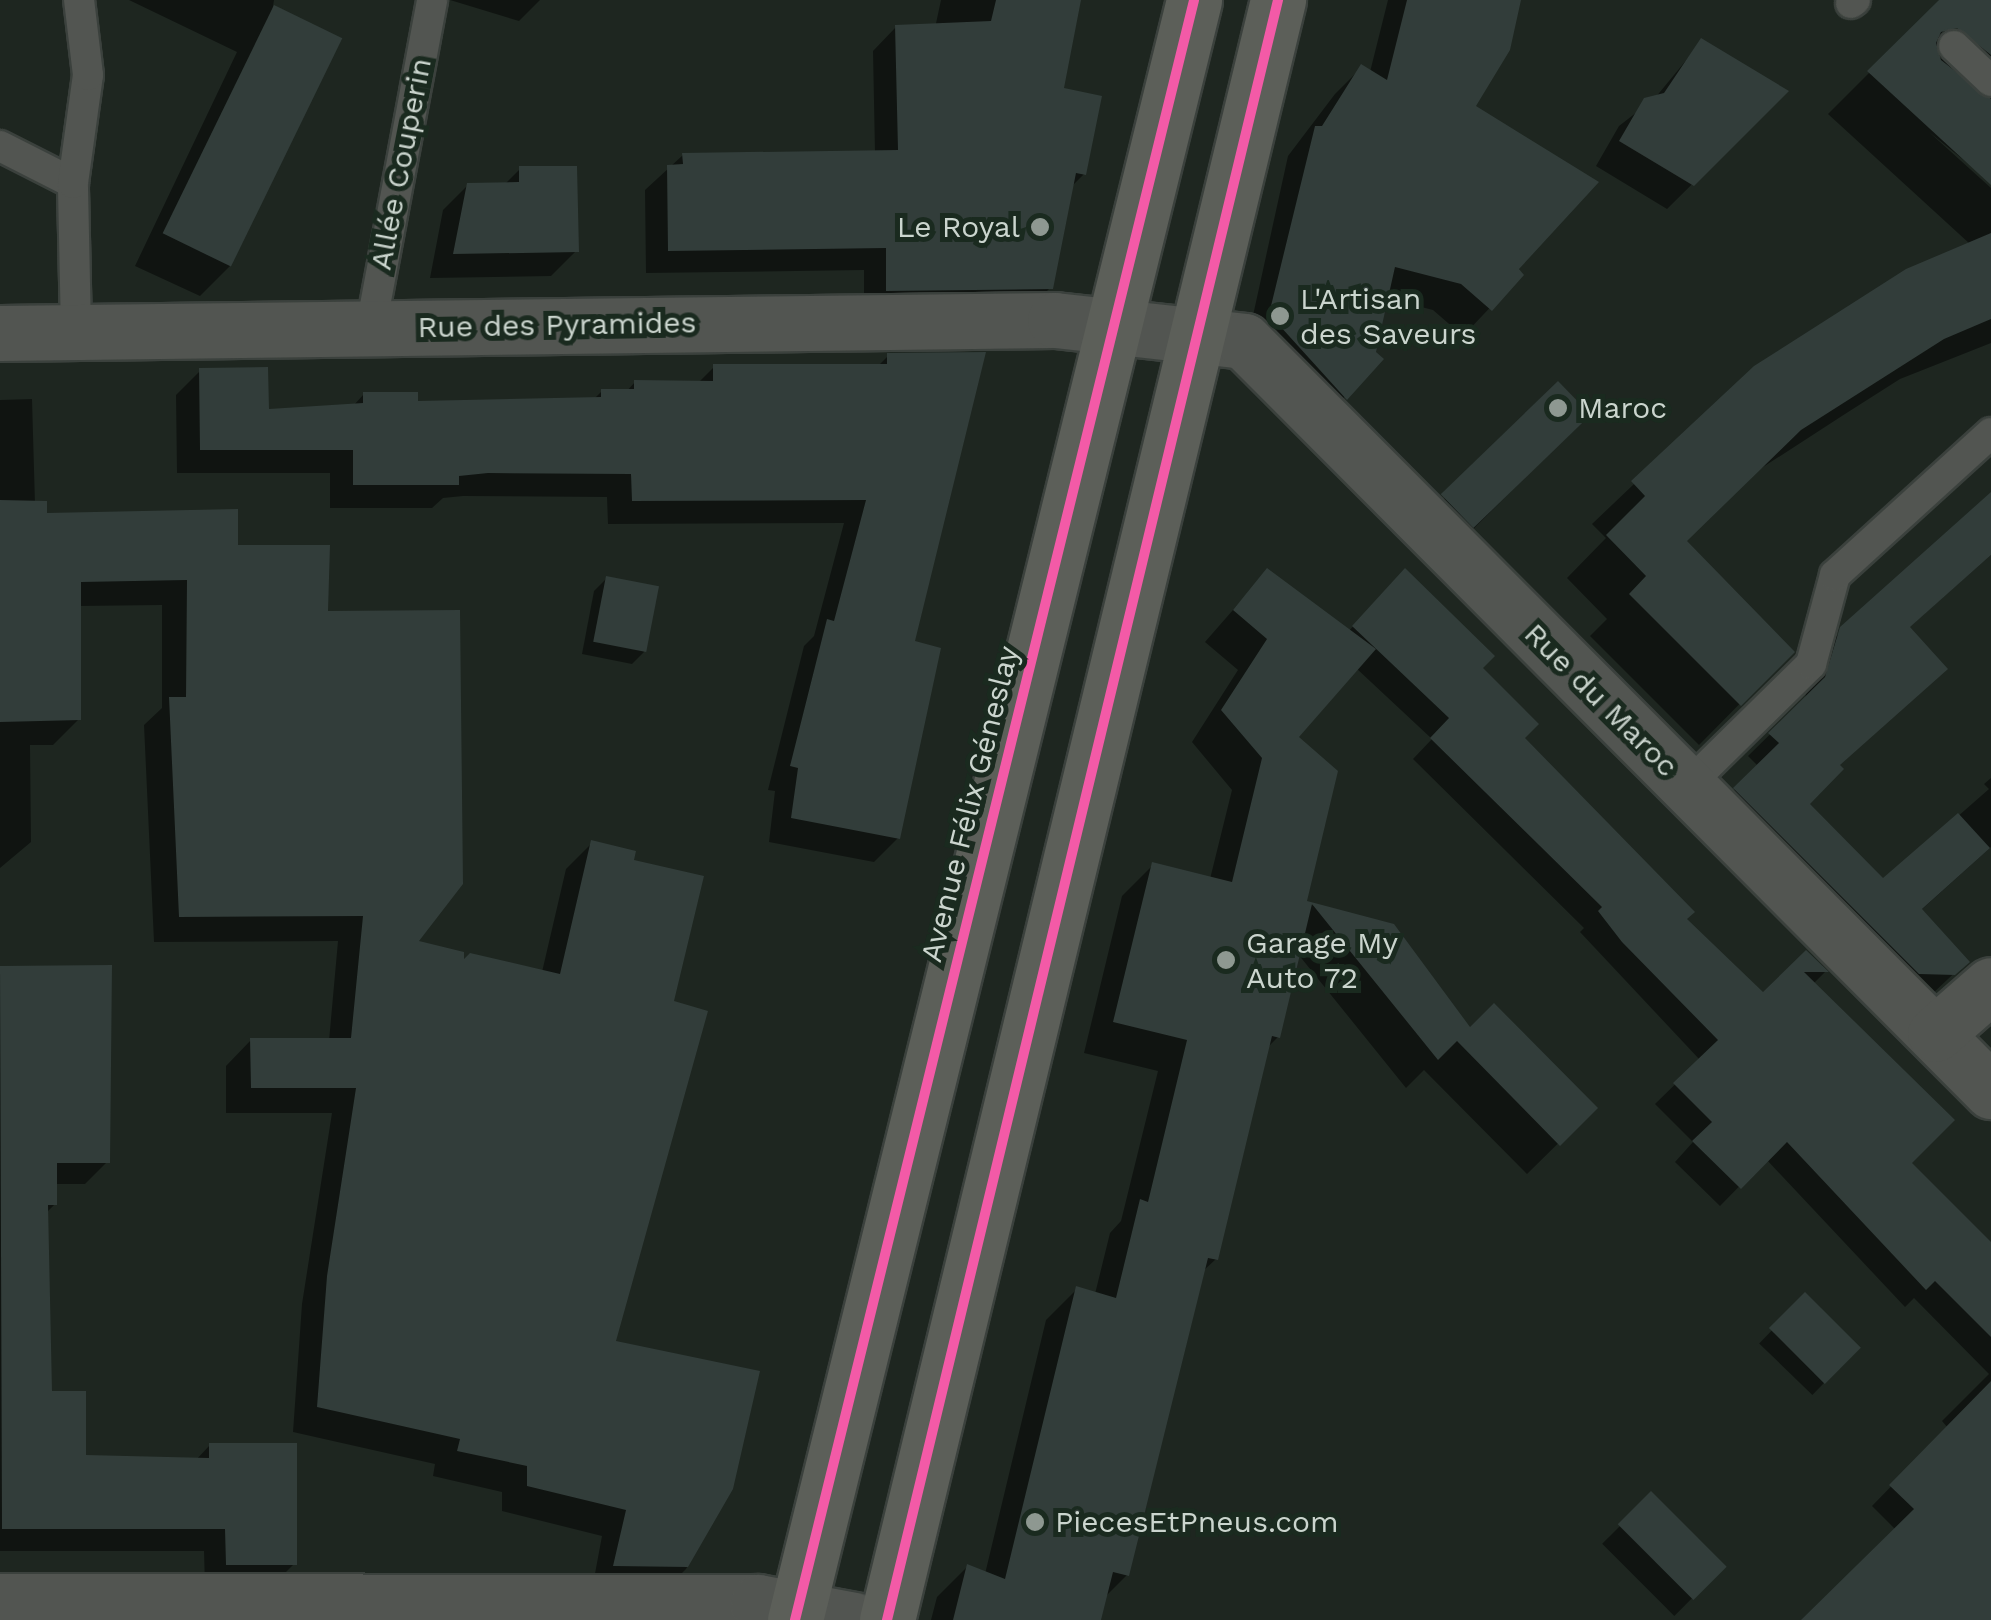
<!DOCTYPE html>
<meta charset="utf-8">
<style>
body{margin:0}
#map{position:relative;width:1991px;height:1620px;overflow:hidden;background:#1e2620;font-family:"Work Sans",sans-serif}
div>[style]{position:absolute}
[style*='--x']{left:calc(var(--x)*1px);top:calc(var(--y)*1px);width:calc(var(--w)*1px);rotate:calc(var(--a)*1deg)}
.shadow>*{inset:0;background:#0007;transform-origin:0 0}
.building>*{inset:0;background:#323d3a;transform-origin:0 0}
.roads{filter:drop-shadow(2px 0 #3b413d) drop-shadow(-2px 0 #3b413d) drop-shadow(0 2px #3b413d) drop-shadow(0 -2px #3b413d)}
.lane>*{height:30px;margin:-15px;padding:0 15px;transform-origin:15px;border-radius:15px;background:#525551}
.street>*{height:55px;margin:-27.5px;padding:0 27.5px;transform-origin:27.5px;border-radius:27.5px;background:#525551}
.primary>*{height:55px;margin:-27.5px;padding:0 27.5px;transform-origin:27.5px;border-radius:27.5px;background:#5c5f59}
.cycleway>*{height:10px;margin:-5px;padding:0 5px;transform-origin:5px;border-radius:5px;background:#f35aa7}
.dots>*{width:28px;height:28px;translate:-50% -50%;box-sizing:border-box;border:5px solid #1a2a1f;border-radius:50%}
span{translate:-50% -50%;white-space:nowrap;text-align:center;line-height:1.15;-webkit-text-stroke:10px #1a2a1f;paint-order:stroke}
.street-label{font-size:30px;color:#cbd5ce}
.poi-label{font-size:30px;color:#cbd5ce}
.right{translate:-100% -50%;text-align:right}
.left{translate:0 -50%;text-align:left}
</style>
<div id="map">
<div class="shadow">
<div style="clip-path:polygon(129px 0,274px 0,232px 264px,200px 296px,135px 266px,237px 52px)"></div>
<div style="clip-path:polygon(450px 0,540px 0,519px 21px)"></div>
<div style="clip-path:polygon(941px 0,1079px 0,1061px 90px,1084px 174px,1070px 188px,1050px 288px,1027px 311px,864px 313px,864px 270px,646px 273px,645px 190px,683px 155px,875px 153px,873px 51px,896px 27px,935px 28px)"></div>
<div style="clip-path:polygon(1388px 0,1518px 0,1472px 106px,1521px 275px,1463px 336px,1433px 310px,1386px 298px,1373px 353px,1380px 359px,1318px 425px,1245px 352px,1288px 156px,1335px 94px,1362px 67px,1370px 72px)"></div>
<div style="clip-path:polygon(evenodd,1942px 0,1991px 0,1991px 182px,1929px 132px,1991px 188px,1991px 343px,1900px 379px,1845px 414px,1757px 471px,1684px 541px,1791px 652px,1699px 745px,1590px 636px,1607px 619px,1567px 578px,1606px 538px,1592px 524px,1756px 368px,1970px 244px,1828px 114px,1942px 0,1938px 22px,1964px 29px,1971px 36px,1937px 27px,1938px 22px)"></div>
<div style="clip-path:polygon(1702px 41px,1785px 92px,1667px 209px,1596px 166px,1619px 126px,1655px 98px)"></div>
<div style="clip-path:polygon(520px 169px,576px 251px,551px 276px,430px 278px,443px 210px,468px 185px,504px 185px)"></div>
<div style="clip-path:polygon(888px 356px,912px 643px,898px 838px,874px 862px,769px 842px,775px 791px,768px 790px,804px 646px,814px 636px,844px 523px,608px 524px,607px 497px,463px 496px,443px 498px,432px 508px,330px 508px,330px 473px,177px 473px,176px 395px,200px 371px,266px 412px,353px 406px,364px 394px,416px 404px,594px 399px,602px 391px,626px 392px,635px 382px,698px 383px,714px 367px,878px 366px)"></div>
<div style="left:1558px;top:385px;width:42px;height:177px;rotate:45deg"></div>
<div style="clip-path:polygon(32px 399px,35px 504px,44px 516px,236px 547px,326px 614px,414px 943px,462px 965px,542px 972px,566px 869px,592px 843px,631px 862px,671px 1003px,613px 1343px,731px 1488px,686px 1569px,660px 1595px,591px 1595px,602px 1536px,502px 1511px,502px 1492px,433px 1476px,435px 1464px,293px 1432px,302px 1304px,332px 1113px,226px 1113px,226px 1066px,251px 1040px,329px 1041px,338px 941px,154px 942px,144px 725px,162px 708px,162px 605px,78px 606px,79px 719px,53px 745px,30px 745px,31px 842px,0 868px,0 400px)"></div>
<div style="clip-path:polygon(1991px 496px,1991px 555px,1908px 628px,1838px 766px,1807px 804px,1883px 882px,1989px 789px,1984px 784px,1991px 778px,1991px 847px,1920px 911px,1966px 962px,1930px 996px,1713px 811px,1758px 766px,1748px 756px,1804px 701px,1819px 652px)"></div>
<div style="clip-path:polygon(1267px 571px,1348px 632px,1386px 590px,1479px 668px,1522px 738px,1684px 919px,1763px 996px,1806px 953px,1825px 972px,1813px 984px,1909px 1163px,1991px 1244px,1991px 1620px,1805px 1620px,1896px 1530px,1872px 1506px,1948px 1428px,1942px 1421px,1989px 1374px,1914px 1298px,1905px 1307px,1766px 1159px,1720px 1206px,1675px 1162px,1693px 1142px,1655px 1104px,1700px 1060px,1580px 932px,1584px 928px,1413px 759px,1432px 739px,1356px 668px,1296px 737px,1304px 903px,1392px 926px,1470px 1030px,1594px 1108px,1527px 1174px,1424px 1070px,1406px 1088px,1298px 954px,1278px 1037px,1266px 1049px,1216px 1259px,1202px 1272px,1127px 1575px,1104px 1598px,1098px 1620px,931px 1620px,937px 1597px,967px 1567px,985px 1574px,1046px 1320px,1077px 1289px,1095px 1294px,1110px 1233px,1121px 1221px,1158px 1071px,1084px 1053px,1122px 896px,1153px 865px,1210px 879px,1232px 790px,1192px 742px,1238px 670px,1205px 642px)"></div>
<div style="clip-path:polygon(606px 579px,644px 652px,632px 664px,582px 654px,594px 591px)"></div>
<div style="clip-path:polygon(0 968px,109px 968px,107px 1162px,85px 1184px,55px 1184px,55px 1204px,46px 1213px,50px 1393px,83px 1458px,195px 1461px,210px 1445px,294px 1564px,272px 1586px,205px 1586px,204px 1551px,0 1551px)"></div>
<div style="left:1805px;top:1296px;width:74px;height:66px;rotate:44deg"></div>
<div style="left:1651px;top:1495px;width:102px;height:69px;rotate:45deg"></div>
</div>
<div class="building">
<div style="clip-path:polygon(996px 0,1081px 0,1064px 88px,1102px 96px,1086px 175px,1076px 173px,1053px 289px,886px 291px,886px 248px,668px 251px,667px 165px,683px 164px,682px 153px,898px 150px,895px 25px,991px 21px)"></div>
<div style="clip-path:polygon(1407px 0,1521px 0,1510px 50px,1476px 106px,1599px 182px,1519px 269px,1524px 275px,1492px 311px,1461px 284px,1395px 267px,1376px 352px,1384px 359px,1347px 400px,1269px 314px,1315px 126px,1322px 126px,1361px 64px,1387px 80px)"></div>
<div style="clip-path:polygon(1939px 0,1991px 0,1991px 55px,1957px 28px,1941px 32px,1936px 43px,1941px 60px,1991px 99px,1991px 185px,1867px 71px)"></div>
<div style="left:274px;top:5px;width:76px;height:254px;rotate:26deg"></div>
<div style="clip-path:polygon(1701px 38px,1789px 91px,1694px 186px,1619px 141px,1644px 98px,1664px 93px)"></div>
<div style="clip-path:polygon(519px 166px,577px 166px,579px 252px,453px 254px,467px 183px,519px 182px)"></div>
<div style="clip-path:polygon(1991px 233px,1991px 319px,1944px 339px,1801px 430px,1687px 541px,1795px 652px,1741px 706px,1629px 594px,1646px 576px,1606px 535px,1645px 496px,1631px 481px,1754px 366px,1906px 269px)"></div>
<div style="clip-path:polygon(986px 352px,915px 641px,941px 648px,900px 839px,791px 818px,798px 768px,790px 766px,827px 619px,834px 621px,866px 500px,632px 501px,631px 474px,488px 473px,459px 476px,459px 485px,353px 485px,353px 450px,200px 450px,199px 368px,268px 367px,269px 409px,363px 403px,363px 392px,418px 392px,418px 401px,601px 397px,601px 389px,634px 389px,634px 380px,713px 381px,713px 364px,887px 364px,887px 353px)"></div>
<div style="left:1558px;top:381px;width:47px;height:163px;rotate:46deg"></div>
<div style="clip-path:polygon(1991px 492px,1991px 555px,1910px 627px,1948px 669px,1840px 765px,1844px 769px,1810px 804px,1883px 878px,1958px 813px,1990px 848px,1922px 909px,1970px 962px,1955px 975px,1919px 974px,1733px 788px,1779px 743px,1768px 733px,1825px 677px,1840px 627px)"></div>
<div style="clip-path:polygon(0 500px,47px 501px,47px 513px,238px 509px,238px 545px,330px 545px,328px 611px,460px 610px,463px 884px,419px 941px,464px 952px,464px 959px,470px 953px,560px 974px,591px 840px,636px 851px,634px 860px,704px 876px,674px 1001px,708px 1011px,616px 1341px,760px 1371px,733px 1489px,688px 1567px,613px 1566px,626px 1510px,527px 1486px,527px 1466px,457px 1451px,460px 1439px,317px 1407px,327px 1276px,356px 1088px,251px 1088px,250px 1038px,351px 1038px,363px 916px,179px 917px,169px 697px,186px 697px,187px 580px,81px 582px,81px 720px,0 722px)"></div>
<div style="clip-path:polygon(1267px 568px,1376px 649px,1299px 737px,1338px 771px,1307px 901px,1394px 924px,1470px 1027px,1494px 1003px,1598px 1108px,1560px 1146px,1457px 1041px,1438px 1060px,1312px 904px,1280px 1038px,1272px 1036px,1218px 1260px,1208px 1258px,1129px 1576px,1113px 1572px,1101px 1620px,953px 1620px,967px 1564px,1005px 1579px,1076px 1286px,1116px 1298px,1140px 1199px,1148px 1202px,1187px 1040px,1113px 1022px,1152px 862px,1232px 882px,1262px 758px,1221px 710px,1267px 639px,1233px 610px)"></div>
<div style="clip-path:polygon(1405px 568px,1495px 656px,1483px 668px,1539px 724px,1525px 738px,1695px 912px,1687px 919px,1763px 992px,1806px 950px,1829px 972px,1804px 972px,1955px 1120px,1912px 1163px,1991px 1242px,1991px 1337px,1935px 1281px,1926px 1290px,1787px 1142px,1741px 1189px,1692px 1141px,1712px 1122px,1673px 1083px,1718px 1040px,1622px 942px,1598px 911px,1602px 907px,1430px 738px,1449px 718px,1352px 626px)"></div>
<div style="left:606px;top:576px;width:54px;height:67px;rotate:11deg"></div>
<div style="clip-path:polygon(112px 965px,110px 1163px,57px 1163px,57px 1205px,48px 1205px,52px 1391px,86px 1391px,86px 1455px,209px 1458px,209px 1443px,297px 1443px,297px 1565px,226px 1565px,225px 1529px,2px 1529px,0 966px)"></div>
<div style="left:1805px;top:1292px;width:79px;height:51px;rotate:45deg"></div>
<div style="clip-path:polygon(1991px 1381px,1991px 1620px,1801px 1620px,1914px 1509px,1889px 1485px)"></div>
<div style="left:1651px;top:1491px;width:107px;height:47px;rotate:45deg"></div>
</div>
<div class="roads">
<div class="lane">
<div style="--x:1851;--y:3;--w:5;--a:-37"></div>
<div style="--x:1954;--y:46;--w:51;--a:43.4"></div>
<div style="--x:0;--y:146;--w:82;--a:26.9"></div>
<div style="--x:371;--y:327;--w:333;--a:-79.4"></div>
<div style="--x:76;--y:331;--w:148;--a:-91.2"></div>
<div style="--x:73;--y:183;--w:109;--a:-82.1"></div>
<div style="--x:88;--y:75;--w:76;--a:-96.8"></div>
<div style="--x:1687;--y:786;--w:174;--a:-44.5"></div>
<div style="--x:1811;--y:664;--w:92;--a:-74.9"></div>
<div style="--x:1835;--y:575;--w:211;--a:-42.3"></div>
</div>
<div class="street">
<div style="--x:0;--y:333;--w:1055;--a:-0.71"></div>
<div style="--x:1055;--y:320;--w:190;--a:6.3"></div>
<div style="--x:1244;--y:341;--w:1059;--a:45.11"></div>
<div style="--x:1935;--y:1034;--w:74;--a:-41.2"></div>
<div style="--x:0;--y:1601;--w:758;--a:0.08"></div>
<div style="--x:758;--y:1602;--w:98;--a:10.6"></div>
</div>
<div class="primary">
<div style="--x:795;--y:1620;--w:1668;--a:-76.16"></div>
<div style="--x:887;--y:1620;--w:1667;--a:-76.43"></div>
</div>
</div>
<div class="cycleway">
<div style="--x:795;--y:1620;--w:1668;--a:-76.16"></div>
<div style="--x:887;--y:1620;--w:1667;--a:-76.43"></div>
</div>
<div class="dots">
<div style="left:1040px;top:227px;background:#8e9891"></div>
<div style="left:1280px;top:316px;background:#8e9891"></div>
<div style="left:1558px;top:408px;background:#8e9891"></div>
<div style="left:1226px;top:960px;background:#8e9891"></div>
<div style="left:1035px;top:1522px;background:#8e9891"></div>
</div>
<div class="street-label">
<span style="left:401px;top:164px;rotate:-79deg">Allée Couperin</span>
<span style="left:557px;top:325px;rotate:-1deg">Rue des Pyramides</span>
<span style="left:1601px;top:700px;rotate:45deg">Rue du Maroc</span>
<span style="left:970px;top:804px;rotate:-76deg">Avenue Félix Géneslay</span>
</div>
<div class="poi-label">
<span class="right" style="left:1020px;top:227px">Le Royal</span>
<span class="left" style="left:1300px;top:316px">L'Artisan<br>des Saveurs</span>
<span class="left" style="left:1578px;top:408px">Maroc</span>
<span class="left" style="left:1246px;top:960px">Garage My<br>Auto 72</span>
<span class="left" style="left:1055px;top:1522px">PiecesEtPneus.com</span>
</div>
</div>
